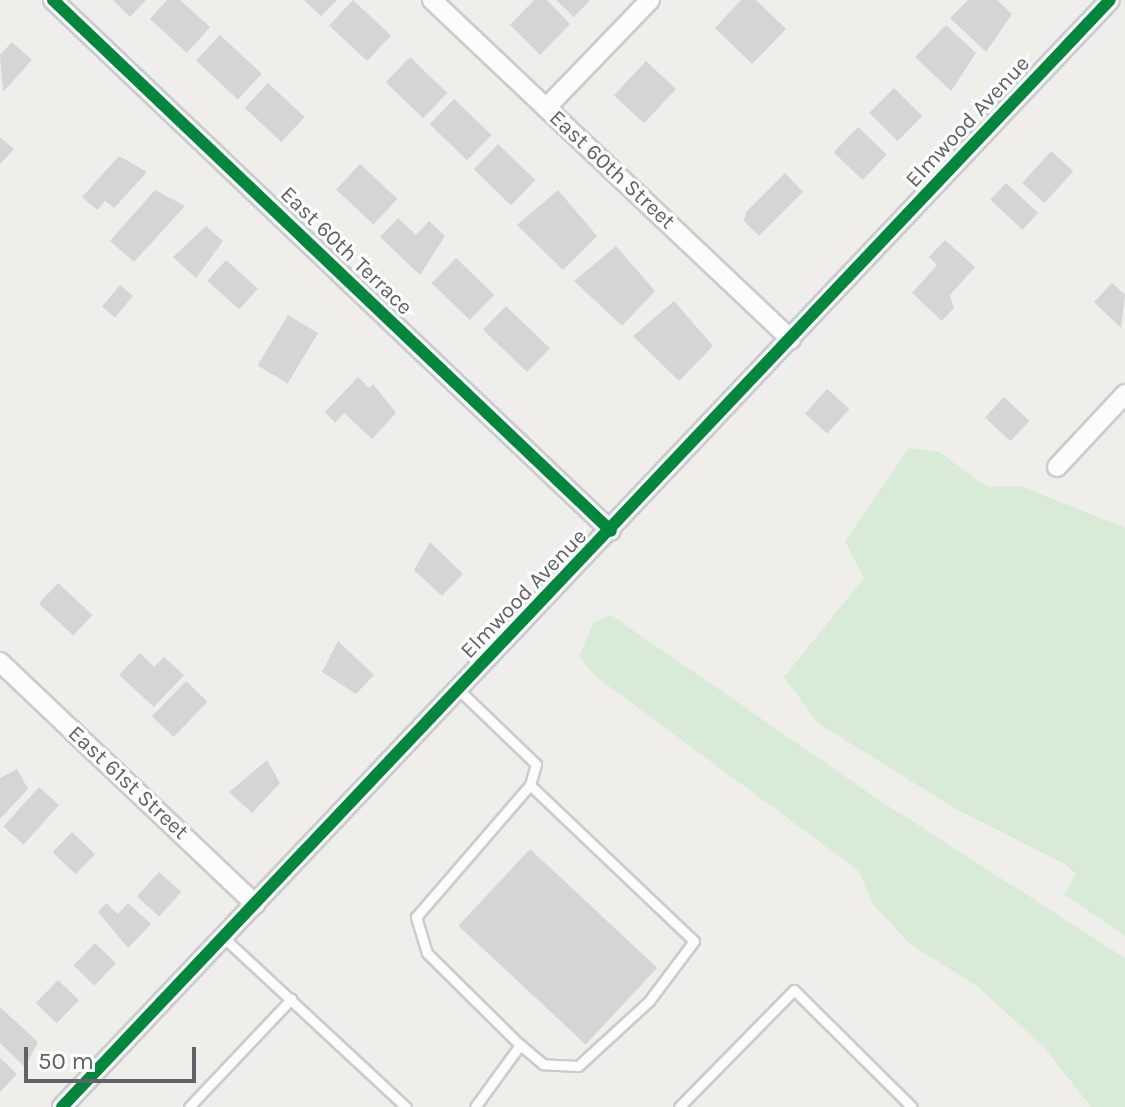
<!DOCTYPE html>
<style>
body{margin:0}
#map{position:relative;width:1125px;height:1107px;overflow:hidden;background:#efeeea;font-family:Karla,sans-serif}
div>[style]{position:absolute}
[style*='--x']{left:calc(var(--x)*1px);top:calc(var(--y)*1px);width:calc(var(--w)*1px);rotate:calc(var(--a)*1deg)}
.green>*{inset:0;background:#d8ebd6}
.building>*{inset:0;background:#d6d5d3;transform-origin:0 0}
.roads{filter:drop-shadow(2px 0 #cbcccc) drop-shadow(-2px 0 #cbcccc) drop-shadow(0 2px #cbcccc) drop-shadow(0 -2px #cbcccc)}
.lane>*{height:9px;margin:-4.5px;padding:0 4.5px;transform-origin:4.5px;border-radius:4.5px;background:#fdfcfc}
.street>*{height:18px;margin:-9px;padding:0 9px;transform-origin:9px;border-radius:9px;background:#fdfcfc}
.cycleway>*{height:12px;margin:-6px;padding:0 6px;transform-origin:6px;border-radius:6px;background:#00873e}
span{translate:-50% -50%;white-space:nowrap;text-align:center;line-height:1.15;-webkit-text-stroke:6px #fff;paint-order:stroke}
.street-label{font-size:22px;color:#5f6368}
.scale{position:absolute;left:24px;top:1047px;width:172px;height:36px;box-sizing:border-box;border:4px solid #5f6368;border-top:0;padding-left:10px;font-size:24px;line-height:28px;white-space:nowrap;color:#5f6368;-webkit-text-stroke:6px #fff;paint-order:stroke}
</style>
<div id="map">
<div class="green">
<div style="clip-path:polygon(909px 448px,939px 452px,988px 487px,1020px 486px,1125px 528px,1125px 936px,1064px 894px,1076px 874px,1065px 864px,956px 809px,818px 723px,784px 677px,864px 578px,845px 541px)"></div>
<div style="clip-path:polygon(611px 615px,879px 800px,1125px 958px,1125px 1107px,1091px 1107px,1043px 1046px,978px 987px,910px 944px,872px 903px,859px 871px,595px 676px,579px 656px,594px 622px)"></div>
</div>
<div class="building">
<div style="clip-path:polygon(113px 0,146px 0,130px 17px)"></div>
<div style="clip-path:polygon(167px 0,180px 0,210px 27px,187px 53px,150px 19px)"></div>
<div style="clip-path:polygon(304px 0,337px 0,321px 16px)"></div>
<div style="left:353px;top:0;width:52px;height:35px;rotate:43deg"></div>
<div style="clip-path:polygon(534px 0,547px 0,570px 24px,540px 55px,510px 25px)"></div>
<div style="clip-path:polygon(556px 0,590px 0,574px 17px)"></div>
<div style="clip-path:polygon(741px 0,756px 0,786px 29px,752px 64px,715px 28px)"></div>
<div style="clip-path:polygon(968px 0,997px 0,1012px 14px,986px 52px,950px 18px)"></div>
<div style="clip-path:polygon(946px 25px,976px 53px,951px 91px,915px 57px)"></div>
<div style="left:220px;top:35px;width:57px;height:35px;rotate:43deg"></div>
<div style="clip-path:polygon(12px 42px,32px 60px,3px 92px,0 55px)"></div>
<div style="left:410px;top:57px;width:52px;height:35px;rotate:44deg"></div>
<div style="left:646px;top:61px;width:41px;height:47px;rotate:43deg"></div>
<div style="left:268px;top:83px;width:50px;height:34px;rotate:43deg"></div>
<div style="left:894px;top:88px;width:40px;height:35px;rotate:45deg"></div>
<div style="left:454px;top:99px;width:52px;height:35px;rotate:44deg"></div>
<div style="left:858px;top:127px;width:40px;height:35px;rotate:44deg"></div>
<div style="clip-path:polygon(0 137px,14px 149px,0 164px)"></div>
<div style="left:498px;top:144px;width:52px;height:35px;rotate:44deg"></div>
<div style="left:1051px;top:151px;width:30px;height:43px;rotate:42deg"></div>
<div style="clip-path:polygon(119px 156px,147px 172px,114px 208px,105px 201px,97px 210px,82px 197px)"></div>
<div style="left:360px;top:164px;width:51px;height:35px;rotate:43deg"></div>
<div style="clip-path:polygon(785px 173px,803px 192px,759px 236px,744px 221px,746px 212px)"></div>
<div style="left:1006px;top:183px;width:44px;height:23px;rotate:43deg"></div>
<div style="clip-path:polygon(155px 190px,185px 206px,134px 262px,110px 241px)"></div>
<div style="clip-path:polygon(558px 190px,597px 236px,563px 270px,517px 225px)"></div>
<div style="clip-path:polygon(398px 218px,416px 235px,429px 221px,445px 236px,420px 275px,380px 237px)"></div>
<div style="clip-path:polygon(206px 226px,223px 241px,196px 278px,173px 257px)"></div>
<div style="clip-path:polygon(945px 240px,975px 267px,950px 295px,954px 308px,942px 321px,912px 293px,937px 265px,929px 257px)"></div>
<div style="clip-path:polygon(616px 246px,655px 291px,622px 326px,574px 281px)"></div>
<div style="left:456px;top:258px;width:53px;height:35px;rotate:44deg"></div>
<div style="left:226px;top:260px;width:43px;height:28px;rotate:42deg"></div>
<div style="clip-path:polygon(1112px 283px,1125px 295px,1121px 328px,1094px 302px)"></div>
<div style="left:120px;top:285px;width:17px;height:28px;rotate:40deg"></div>
<div style="clip-path:polygon(674px 301px,713px 346px,679px 381px,633px 336px)"></div>
<div style="left:506px;top:306px;width:61px;height:33px;rotate:44deg"></div>
<div style="left:288px;top:315px;width:35px;height:59px;rotate:31deg"></div>
<div style="clip-path:polygon(358px 377px,369px 388px,373px 384px,396px 413px,372px 439px,344px 413px,335px 423px,325px 412px)"></div>
<div style="left:827px;top:389px;width:30px;height:33px;rotate:42deg"></div>
<div style="left:1004px;top:397px;width:35px;height:28px;rotate:43deg"></div>
<div style="clip-path:polygon(430px 542px,463px 574px,442px 596px,414px 570px)"></div>
<div style="left:58px;top:583px;width:47px;height:28px;rotate:43deg"></div>
<div style="clip-path:polygon(338px 641px,374px 675px,356px 694px,322px 672px)"></div>
<div style="clip-path:polygon(140px 653px,154px 667px,164px 657px,184px 675px,154px 707px,119px 675px)"></div>
<div style="left:186px;top:681px;width:30px;height:49px;rotate:44deg"></div>
<div style="clip-path:polygon(267px 760px,280px 783px,252px 813px,229px 792px)"></div>
<div style="clip-path:polygon(17px 769px,28px 789px,0 819px,0 778px)"></div>
<div style="left:39px;top:787px;width:27px;height:53px;rotate:42deg"></div>
<div style="left:72px;top:832px;width:32px;height:28px;rotate:44deg"></div>
<div style="left:530px;top:849px;width:174px;height:105px;rotate:43deg"></div>
<div style="left:159px;top:872px;width:30px;height:33px;rotate:42deg"></div>
<div style="clip-path:polygon(106px 903px,118px 914px,128px 903px,151px 924px,128px 948px,98px 912px)"></div>
<div style="left:95px;top:943px;width:29px;height:31px;rotate:44deg"></div>
<div style="left:58px;top:980px;width:29px;height:32px;rotate:44deg"></div>
<div style="clip-path:polygon(0 1007px,38px 1042px,25px 1067px,0 1043px)"></div>
<div style="clip-path:polygon(0 1058px,17px 1074px,0 1092px)"></div>
</div>
<div class="roads">
<div class="lane">
<div style="--x:459;--y:690;--w:107;--a:43.9"></div>
<div style="--x:536;--y:764;--w:22;--a:106"></div>
<div style="--x:530;--y:785;--w:226;--a:43.6"></div>
<div style="--x:694;--y:941;--w:75;--a:126.9"></div>
<div style="--x:649;--y:1001;--w:96;--a:137.5"></div>
<div style="--x:578;--y:1066;--w:35;--a:-177"></div>
<div style="--x:543;--y:1064;--w:30;--a:-140"></div>
<div style="--x:520;--y:1045;--w:131;--a:-135.3"></div>
<div style="--x:427;--y:953;--w:38;--a:-107"></div>
<div style="--x:416;--y:917;--w:174;--a:-49.2"></div>
<div style="--x:223;--y:937;--w:250;--a:42.9"></div>
<div style="--x:189;--y:1107;--w:149;--a:-46.6"></div>
<div style="--x:475;--y:1107;--w:77;--a:-54"></div>
<div style="--x:679;--y:1107;--w:164;--a:-45.5"></div>
<div style="--x:794;--y:990;--w:166;--a:44.8"></div>
</div>
<div class="street">
<div style="--x:53;--y:0;--w:770;--a:43.58"></div>
<div style="--x:432;--y:0;--w:494;--a:43.4"></div>
<div style="--x:546;--y:108;--w:150;--a:-46.1"></div>
<div style="--x:1057;--y:467;--w:100;--a:-47"></div>
<div style="--x:0;--y:662;--w:352;--a:43.5"></div>
<div style="--x:62;--y:1107;--w:1524;--a:-46.57"></div>
</div>
</div>
<div class="cycleway">
<div style="--x:53;--y:0;--w:770;--a:43.58"></div>
<div style="--x:62;--y:1107;--w:1524;--a:-46.57"></div>
</div>
<div class="street-label">
<span style="left:968px;top:122px;rotate:-47deg">Elmwood Avenue</span>
<span style="left:612px;top:170px;rotate:43deg">East 60th Street</span>
<span style="left:346px;top:251px;rotate:44deg">East 60th Terrace</span>
<span style="left:524px;top:594px;rotate:-46deg">Elmwood Avenue</span>
<span style="left:128px;top:783px;rotate:43deg">East 61st Street</span>
</div>
<div class="scale">50 m</div>
</div>
